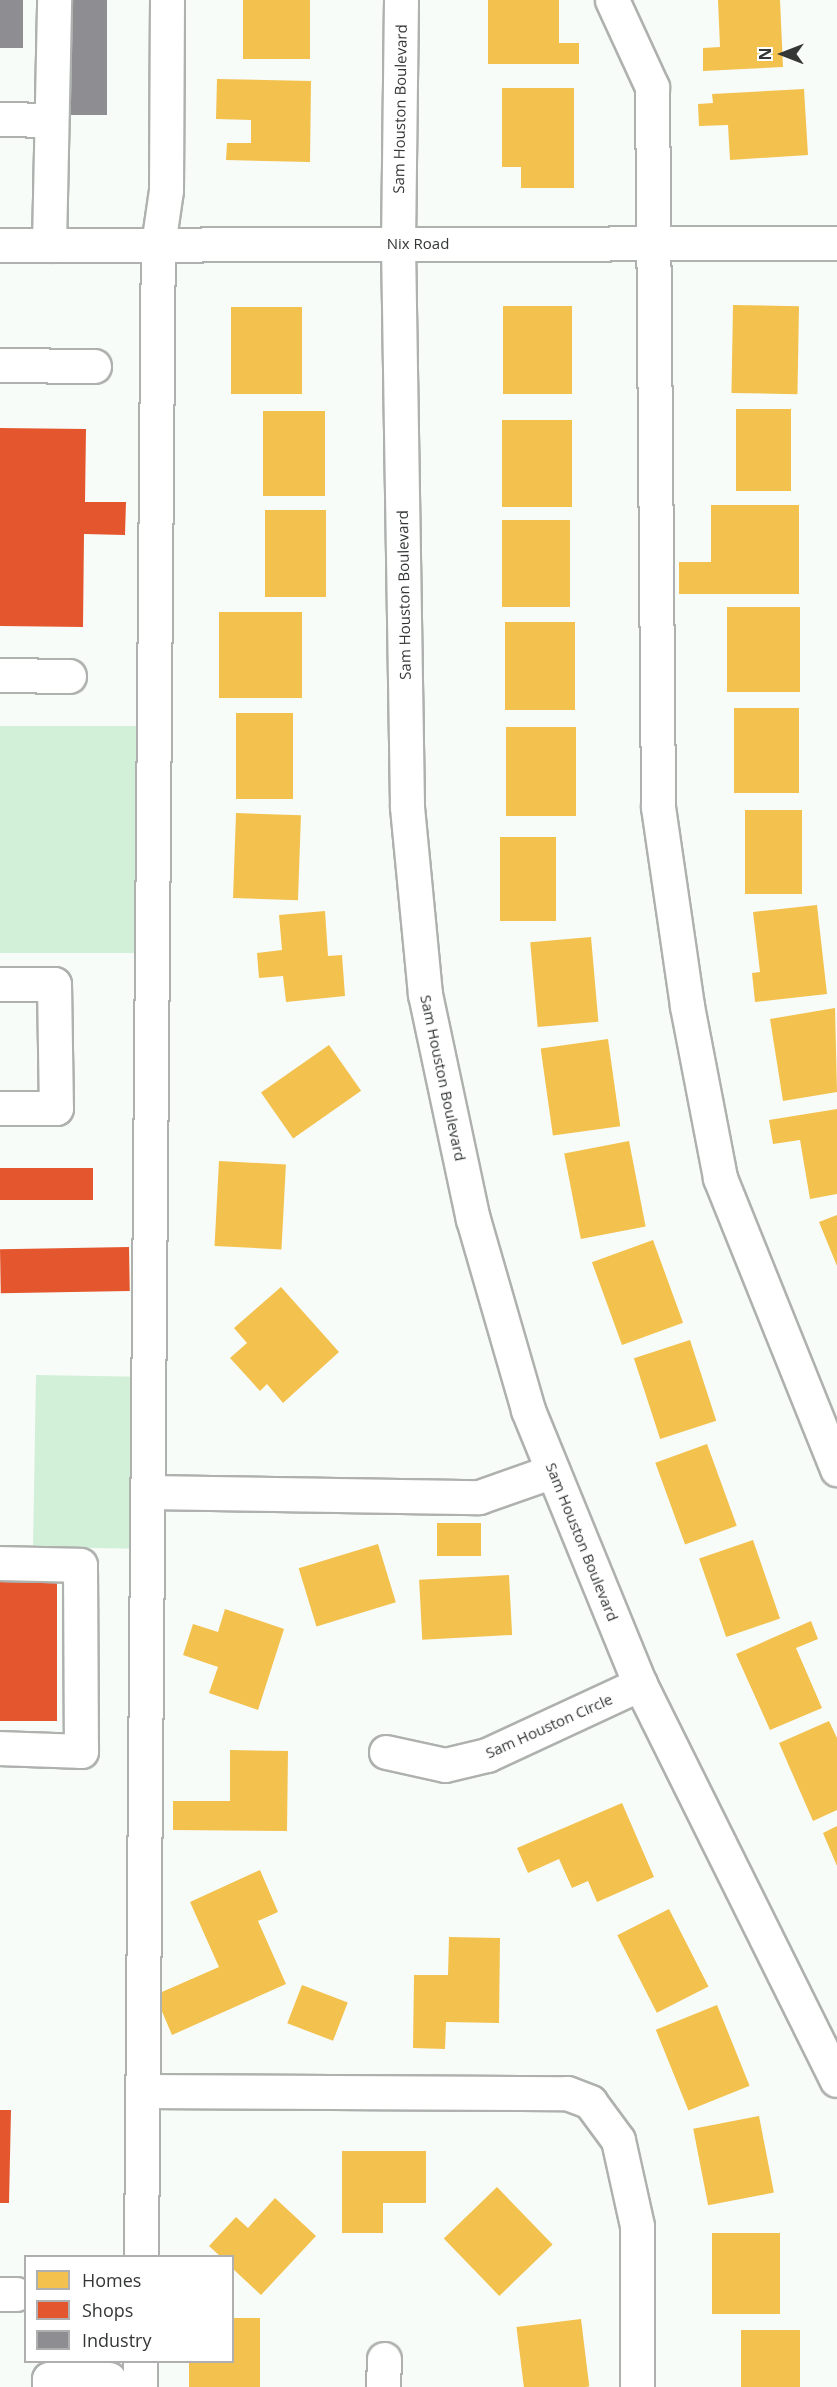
<!DOCTYPE html>
<style>
body{margin:0}
#map{position:relative;width:837px;height:2387px;overflow:hidden;background:#f8fcf8;font-family:"Open Sans",sans-serif}
div>[style]{position:absolute}
[style*='--x']{left:calc(var(--x)*1px);top:calc(var(--y)*1px);width:calc(var(--w)*1px);rotate:calc(var(--a)*1deg)}
.green>*{inset:0;background:#d2efd8;transform-origin:0 0}
.homes>*{inset:0;background:#f2c14e;transform-origin:0 0}
.shops>*{inset:0;background:#e4572e;transform-origin:0 0}
.industry>*{inset:0;background:#8d8d92;transform-origin:0 0}
.roads{filter:drop-shadow(2px 0 #aeb1ae) drop-shadow(-2px 0 #aeb1ae) drop-shadow(0 2px #aeb1ae) drop-shadow(0 -2px #aeb1ae)}
.minor>*{height:33px;margin:-16.5px;padding:0 16.5px;transform-origin:16.5px;border-radius:16.5px;background:#fefffe}
span{translate:-50% -50%;white-space:nowrap;text-align:center;line-height:1.15;-webkit-text-stroke:6px #fff;paint-order:stroke}
.street-label{font-size:15px;color:#343735}
.legend{position:absolute;left:24px;top:2255px;width:210px;height:108px;box-sizing:border-box;background:#fff;border:2px solid #aeafae;margin:0;padding:8px 10px;list-style:none;font-size:18px;color:#343735}
.legend li{display:flex;align-items:center;gap:12px;height:30px}
.legend b{width:30px;border:2px solid #aeafae}
.north{position:absolute;left:753px;top:24px;width:60px;height:60px;-webkit-text-stroke:4px #fff;paint-order:stroke;rotate:270deg;font-size:16px;font-weight:700;line-height:24px;text-align:center;color:#343735}
.north::after{content:'';display:block;margin:auto;width:21px;height:27px;background:#343735;clip-path:polygon(50% 0,100% 100%,50% 72%,0 100%)}
</style>
<div id="map">
<div class="green">
<div style="left:0;top:726px;width:143px;height:227px"></div>
<div style="left:36px;top:1375px;width:102px;height:172px;rotate:1deg"></div>
</div>
<div class="homes">
<div style="left:243px;top:0;width:67px;height:59px"></div>
<div style="clip-path:polygon(488px 0,559px 0,559px 43px,579px 43px,579px 64px,488px 64px)"></div>
<div style="clip-path:polygon(718px 0,780px 0,783px 67px,703px 71px,703px 48px,720px 47px)"></div>
<div style="clip-path:polygon(217px 79px,311px 81px,310px 162px,226px 160px,227px 143px,251px 143px,251px 120px,216px 119px)"></div>
<div style="clip-path:polygon(502px 88px,574px 88px,574px 188px,521px 188px,521px 167px,502px 167px)"></div>
<div style="clip-path:polygon(804px 89px,808px 155px,730px 160px,728px 125px,699px 126px,698px 104px,713px 103px,712px 94px)"></div>
<div style="left:733px;top:305px;width:66px;height:88px;rotate:1deg"></div>
<div style="left:503px;top:306px;width:69px;height:88px"></div>
<div style="left:231px;top:307px;width:71px;height:87px"></div>
<div style="left:736px;top:409px;width:55px;height:82px"></div>
<div style="left:263px;top:411px;width:62px;height:85px"></div>
<div style="left:502px;top:420px;width:70px;height:87px"></div>
<div style="clip-path:polygon(711px 505px,799px 505px,799px 594px,679px 594px,679px 562px,711px 562px)"></div>
<div style="left:265px;top:510px;width:61px;height:87px"></div>
<div style="left:502px;top:520px;width:68px;height:87px"></div>
<div style="left:727px;top:607px;width:73px;height:85px"></div>
<div style="left:219px;top:612px;width:83px;height:86px"></div>
<div style="left:505px;top:622px;width:70px;height:88px"></div>
<div style="left:734px;top:708px;width:65px;height:85px"></div>
<div style="left:236px;top:713px;width:57px;height:86px"></div>
<div style="left:506px;top:727px;width:70px;height:89px"></div>
<div style="left:745px;top:810px;width:57px;height:84px"></div>
<div style="left:236px;top:813px;width:65px;height:85px;rotate:2deg"></div>
<div style="left:500px;top:837px;width:56px;height:84px"></div>
<div style="clip-path:polygon(817px 905px,827px 994px,755px 1002px,752px 973px,760px 972px,753px 912px)"></div>
<div style="clip-path:polygon(325px 911px,328px 956px,342px 955px,345px 996px,286px 1002px,283px 976px,259px 978px,257px 953px,282px 950px,279px 915px)"></div>
<div style="left:591px;top:937px;width:85px;height:61px;rotate:85deg"></div>
<div style="clip-path:polygon(835px 1008px,837px 1092px,783px 1101px,770px 1019px)"></div>
<div style="left:608px;top:1039px;width:88px;height:68px;rotate:82deg"></div>
<div style="left:329px;top:1045px;width:56px;height:83px;rotate:55deg"></div>
<div style="clip-path:polygon(837px 1109px,837px 1194px,810px 1199px,800px 1140px,773px 1144px,769px 1120px)"></div>
<div style="left:629px;top:1141px;width:87px;height:66px;rotate:79deg"></div>
<div style="left:219px;top:1161px;width:67px;height:85px;rotate:3deg"></div>
<div style="clip-path:polygon(837px 1215px,837px 1266px,819px 1222px)"></div>
<div style="left:653px;top:1240px;width:88px;height:65px;rotate:70deg"></div>
<div style="clip-path:polygon(281px 1287px,339px 1352px,283px 1403px,267px 1384px,260px 1391px,230px 1358px,247px 1343px,234px 1328px)"></div>
<div style="left:690px;top:1340px;width:85px;height:59px;rotate:72deg"></div>
<div style="left:707px;top:1444px;width:87px;height:55px;rotate:70deg"></div>
<div style="left:437px;top:1523px;width:44px;height:33px"></div>
<div style="left:753px;top:1540px;width:83px;height:57px;rotate:71deg"></div>
<div style="left:378px;top:1544px;width:61px;height:83px;rotate:73deg"></div>
<div style="left:509px;top:1575px;width:60px;height:90px;rotate:87deg"></div>
<div style="clip-path:polygon(225px 1609px,284px 1629px,258px 1710px,209px 1693px,218px 1667px,183px 1655px,193px 1624px,218px 1632px)"></div>
<div style="clip-path:polygon(811px 1621px,818px 1639px,796px 1648px,822px 1708px,770px 1730px,736px 1654px)"></div>
<div style="clip-path:polygon(829px 1721px,837px 1738px,837px 1810px,813px 1821px,779px 1743px)"></div>
<div style="clip-path:polygon(230px 1750px,288px 1751px,287px 1831px,173px 1830px,173px 1801px,230px 1801px)"></div>
<div style="clip-path:polygon(622px 1803px,654px 1877px,597px 1902px,588px 1881px,572px 1888px,559px 1859px,528px 1873px,517px 1848px)"></div>
<div style="clip-path:polygon(837px 1826px,837px 1866px,823px 1833px)"></div>
<div style="clip-path:polygon(260px 1870px,278px 1912px,258px 1921px,286px 1984px,172px 2035px,155px 1995px,219px 1967px,190px 1902px)"></div>
<div style="left:669px;top:1909px;width:87px;height:58px;rotate:63deg"></div>
<div style="clip-path:polygon(449px 1937px,500px 1938px,499px 2023px,446px 2022px,445px 2049px,413px 2048px,414px 1975px,448px 1975px)"></div>
<div style="left:302px;top:1985px;width:49px;height:41px;rotate:21deg"></div>
<div style="left:717px;top:2005px;width:87px;height:66px;rotate:68deg"></div>
<div style="left:759px;top:2116px;width:78px;height:67px;rotate:79deg"></div>
<div style="clip-path:polygon(342px 2151px,426px 2151px,426px 2203px,383px 2203px,383px 2233px,342px 2233px)"></div>
<div style="left:497px;top:2187px;width:80px;height:74px;rotate:46deg"></div>
<div style="clip-path:polygon(275px 2198px,316px 2236px,261px 2295px,232px 2268px,232px 2256px,220px 2256px,209px 2246px,236px 2217px,248px 2228px)"></div>
<div style="left:712px;top:2233px;width:68px;height:81px"></div>
<div style="clip-path:polygon(232px 2318px,260px 2318px,260px 2387px,189px 2387px,189px 2362px,232px 2362px)"></div>
<div style="left:581px;top:2319px;width:68px;height:65px;rotate:83deg"></div>
<div style="left:741px;top:2330px;width:59px;height:57px"></div>
</div>
<div class="shops">
<div style="clip-path:polygon(0 428px,86px 429px,85px 502px,126px 502px,125px 535px,84px 534px,83px 627px,0 626px)"></div>
<div style="left:0;top:1168px;width:93px;height:32px"></div>
<div style="left:129px;top:1247px;width:44px;height:129px;rotate:89deg"></div>
<div style="left:0;top:1578px;width:57px;height:143px"></div>
<div style="clip-path:polygon(0 2110px,11px 2110px,9px 2203px,0 2203px)"></div>
</div>
<div class="industry">
<div style="left:0;top:0;width:23px;height:48px"></div>
<div style="left:70px;top:0;width:37px;height:115px"></div>
</div>
<div class="roads">
<div class="minor">
<div style="--x:401;--y:0;--w:244;--a:90.7"></div>
<div style="--x:398;--y:244;--w:563;--a:89.08"></div>
<div style="--x:407;--y:807;--w:188;--a:84.5"></div>
<div style="--x:425;--y:994;--w:230;--a:78"></div>
<div style="--x:473;--y:1219;--w:199;--a:73.9"></div>
<div style="--x:528;--y:1410;--w:296;--a:67.8"></div>
<div style="--x:640;--y:1684;--w:442;--a:63.6"></div>
<div style="--x:612;--y:0;--w:96;--a:65.3"></div>
<div style="--x:652;--y:87;--w:720;--a:89.52"></div>
<div style="--x:658;--y:807;--w:201;--a:81.7"></div>
<div style="--x:687;--y:1006;--w:175;--a:79.1"></div>
<div style="--x:720;--y:1178;--w:314;--a:68.1"></div>
<div style="--x:0;--y:119;--w:51;--a:1.1"></div>
<div style="--x:0;--y:245;--w:837;--a:-0.14"></div>
<div style="--x:49;--y:245;--w:245;--a:-88.8"></div>
<div style="--x:0;--y:365;--w:94;--a:0.6"></div>
<div style="--x:0;--y:675;--w:69;--a:0.8"></div>
<div style="--x:0;--y:984;--w:54;--a:0"></div>
<div style="--x:54;--y:984;--w:124;--a:89.1"></div>
<div style="--x:56;--y:1108;--w:56;--a:180"></div>
<div style="--x:148;--y:1492;--w:331;--a:0.9"></div>
<div style="--x:479;--y:1497;--w:78;--a:-19.4"></div>
<div style="--x:0;--y:1563;--w:80;--a:1.4"></div>
<div style="--x:80;--y:1565;--w:186;--a:89.7"></div>
<div style="--x:81;--y:1751;--w:81;--a:-177.9"></div>
<div style="--x:386;--y:1752;--w:60;--a:12.4"></div>
<div style="--x:445;--y:1765;--w:43;--a:-13.4"></div>
<div style="--x:487;--y:1755;--w:169;--a:-24.9"></div>
<div style="--x:142;--y:2091;--w:425;--a:0.3"></div>
<div style="--x:567;--y:2093;--w:25;--a:21"></div>
<div style="--x:590;--y:2102;--w:47;--a:53.6"></div>
<div style="--x:618;--y:2140;--w:88;--a:77.5"></div>
<div style="--x:637;--y:2226;--w:161;--a:90"></div>
<div style="--x:141;--y:2256;--w:2011;--a:-89.52"></div>
<div style="--x:158;--y:245;--w:56;--a:-81.7"></div>
<div style="--x:166;--y:190;--w:190;--a:-89.7"></div>
<div style="--x:0;--y:2294;--w:16;--a:0"></div>
<div style="--x:49;--y:2387;--w:8;--a:-90"></div>
<div style="--x:49;--y:2379;--w:60;--a:0"></div>
<div style="--x:140;--y:2387;--w:25;--a:-90"></div>
<div style="--x:383;--y:2387;--w:28;--a:-88"></div>
</div>
</div>
<div class="street-label">
<span style="left:400px;top:109px;rotate:-89deg">Sam Houston Boulevard</span>
<span style="left:418px;top:244px">Nix Road</span>
<span style="left:404px;top:595px;rotate:-91deg">Sam Houston Boulevard</span>
<span style="left:443px;top:1078px;rotate:78deg">Sam Houston Boulevard</span>
<span style="left:582px;top:1542px;rotate:68deg">Sam Houston Boulevard</span>
<span style="left:549px;top:1726px;rotate:-24deg">Sam Houston Circle</span>
</div>
<ul class="legend">
<li><b style="height:16px;background:#f2c14e"></b>Homes</li>
<li><b style="height:16px;background:#e4572e"></b>Shops</li>
<li><b style="height:16px;background:#8d8d92"></b>Industry</li>
</ul>
<div class="north">N</div>
</div>
